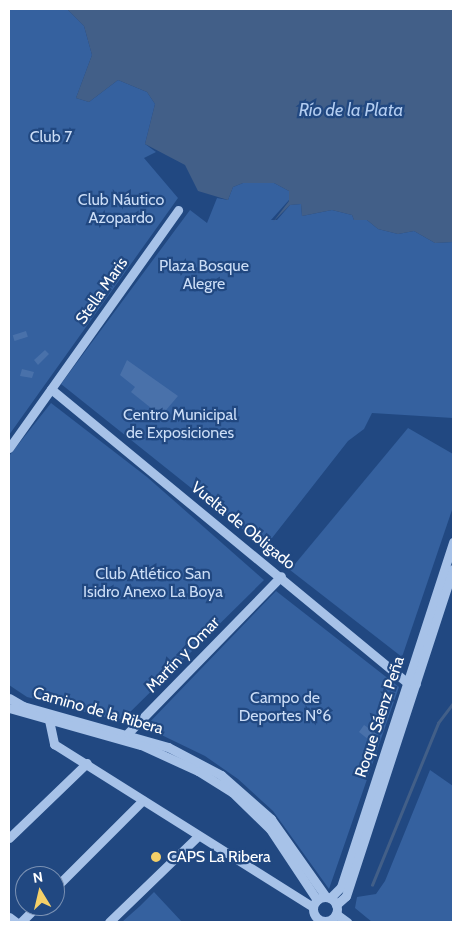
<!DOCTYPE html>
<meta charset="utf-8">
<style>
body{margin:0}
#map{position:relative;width:462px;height:931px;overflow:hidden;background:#214881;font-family:Cabin,sans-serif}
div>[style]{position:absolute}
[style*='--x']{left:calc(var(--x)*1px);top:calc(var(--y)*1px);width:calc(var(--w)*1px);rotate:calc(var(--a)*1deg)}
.green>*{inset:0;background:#35619f}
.water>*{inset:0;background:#425f88}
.stream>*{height:2.5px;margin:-1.25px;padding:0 1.25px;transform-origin:1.25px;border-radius:1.25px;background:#425f88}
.building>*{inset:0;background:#4971aa;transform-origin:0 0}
.minor>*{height:9px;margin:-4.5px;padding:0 4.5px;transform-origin:4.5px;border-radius:4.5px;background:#a7c2e8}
.minor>.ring{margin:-4.5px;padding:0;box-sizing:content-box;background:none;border:9px solid #a7c2e8;border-radius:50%}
.dots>*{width:14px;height:14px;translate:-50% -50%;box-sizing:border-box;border:2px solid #214881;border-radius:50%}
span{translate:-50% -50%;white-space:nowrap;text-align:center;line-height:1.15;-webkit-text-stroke:4.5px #214881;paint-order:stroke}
.park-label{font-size:16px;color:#cbddf6}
.street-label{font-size:16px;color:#fff}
.poi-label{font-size:16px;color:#fff}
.left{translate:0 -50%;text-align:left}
.water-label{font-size:18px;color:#b2ccf0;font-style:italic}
.frame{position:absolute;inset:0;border:10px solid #fff;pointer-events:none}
.north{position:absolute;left:15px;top:866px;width:50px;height:50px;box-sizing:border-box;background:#214881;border:1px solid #7a91b3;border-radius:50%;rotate:351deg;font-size:14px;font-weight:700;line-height:20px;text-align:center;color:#fff}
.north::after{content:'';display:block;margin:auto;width:18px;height:22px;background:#f5d068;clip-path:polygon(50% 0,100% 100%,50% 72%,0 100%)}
</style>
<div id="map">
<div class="green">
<div style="clip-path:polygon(9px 9px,67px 9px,84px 26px,92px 55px,76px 98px,89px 102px,118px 80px,147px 92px,155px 104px,145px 144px,156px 152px,144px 158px,178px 198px,9px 435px)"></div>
<div style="clip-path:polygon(243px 183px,274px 183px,289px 191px,289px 200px,271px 220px,277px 220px,290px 205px,301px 204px,302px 216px,332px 210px,352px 215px,354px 220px,367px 220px,378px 229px,398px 234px,414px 231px,435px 243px,453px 242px,453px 418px,372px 413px,364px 429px,348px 441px,265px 547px,61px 384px,190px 210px,207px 223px,217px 198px,228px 200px,233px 187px)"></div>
<div style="clip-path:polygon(51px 403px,147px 477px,264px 580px,121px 721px,27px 697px,9px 685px,9px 456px)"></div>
<div style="clip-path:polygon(408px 428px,453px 454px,453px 507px,402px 657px,290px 570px)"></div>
<div style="clip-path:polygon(276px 591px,399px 687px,329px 889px,273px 811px,238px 779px,205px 756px,145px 727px)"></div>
<div style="clip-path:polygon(430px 770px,453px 786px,453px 922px,372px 922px,355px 908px,357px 897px,376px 894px,385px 881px)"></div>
<div style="clip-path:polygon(154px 892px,182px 922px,122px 922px,140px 906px)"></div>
</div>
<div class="water">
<div style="clip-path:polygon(67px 9px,453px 9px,453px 242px,435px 243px,414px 231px,398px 234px,378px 229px,367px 220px,354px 220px,352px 215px,332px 210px,302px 216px,301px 204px,290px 205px,273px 222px,289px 201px,289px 191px,274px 183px,243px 183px,233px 187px,228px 200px,198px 191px,185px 165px,145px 144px,155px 104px,147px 92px,118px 80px,89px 102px,76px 98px,92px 55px,84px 26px)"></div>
</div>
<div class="stream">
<div style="--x:372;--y:885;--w:175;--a:-67.8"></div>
<div style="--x:438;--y:723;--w:25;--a:-53"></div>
</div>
<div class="building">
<div style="left:26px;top:331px;width:6px;height:14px;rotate:72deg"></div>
<div style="clip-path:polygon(45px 350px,49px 354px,38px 365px,34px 360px)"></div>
<div style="clip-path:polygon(127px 360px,178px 396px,161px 416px,131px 392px,135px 387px,120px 375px)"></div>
<div style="clip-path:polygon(22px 369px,34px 372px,32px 378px,20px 376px)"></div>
<div style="clip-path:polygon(364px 725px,376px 733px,369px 740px,359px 732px)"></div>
</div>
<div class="minor">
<div style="--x:51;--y:389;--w:461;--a:39.5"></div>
<div style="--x:407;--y:682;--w:9;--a:13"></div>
<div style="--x:9;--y:448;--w:292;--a:-54.6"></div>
<div style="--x:9;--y:698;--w:16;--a:30"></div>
<div style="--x:23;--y:706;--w:151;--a:15.8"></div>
<div style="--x:168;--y:747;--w:60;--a:27.8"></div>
<div style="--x:221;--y:775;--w:67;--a:41.3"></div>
<div style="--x:271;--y:819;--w:95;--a:54.8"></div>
<div style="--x:9;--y:708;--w:137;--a:15.7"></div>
<div style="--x:141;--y:745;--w:63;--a:24.5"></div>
<div style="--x:198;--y:771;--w:40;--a:32"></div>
<div style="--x:232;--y:792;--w:53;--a:44.2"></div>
<div style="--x:270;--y:829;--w:85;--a:56.5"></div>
<div style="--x:49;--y:720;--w:25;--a:78"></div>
<div style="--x:54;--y:744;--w:306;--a:32.2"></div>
<div style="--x:128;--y:733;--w:219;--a:-45.7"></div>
<div style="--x:9;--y:838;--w:108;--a:-43.9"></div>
<div style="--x:55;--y:888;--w:124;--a:-45"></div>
<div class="ring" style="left:313px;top:897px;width:15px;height:15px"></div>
<div style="--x:330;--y:898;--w:16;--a:-45"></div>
<div style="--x:341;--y:887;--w:363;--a:-72"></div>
<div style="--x:336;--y:905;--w:13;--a:-42"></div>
<div style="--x:346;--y:896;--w:344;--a:-71.9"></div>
<div style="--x:336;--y:914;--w:14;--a:36"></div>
<div style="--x:9;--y:917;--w:9;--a:36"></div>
<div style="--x:21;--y:922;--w:23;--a:-45"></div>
<div style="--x:109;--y:922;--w:124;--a:-44"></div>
</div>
<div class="dots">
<div style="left:156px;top:857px;background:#f5d068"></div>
</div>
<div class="park-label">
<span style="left:51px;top:137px">Club 7</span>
<span style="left:121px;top:209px">Club Náutico<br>Azopardo</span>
<span style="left:204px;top:275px">Plaza Bosque<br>Alegre</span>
<span style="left:180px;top:424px">Centro Municipal<br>de Exposiciones</span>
<span style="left:153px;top:583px">Club Atlético San<br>Isidro Anexo La Boya</span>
<span style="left:285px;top:707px">Campo de<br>Deportes Nº6</span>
</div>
<div class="street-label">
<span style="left:102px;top:291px;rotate:-55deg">Stella Maris</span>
<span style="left:243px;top:526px;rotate:39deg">Vuelta de Obligado</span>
<span style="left:183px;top:655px;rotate:-46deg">Martín y Omar</span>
<span style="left:98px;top:711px;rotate:16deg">Camino de la Ribera</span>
<span style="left:380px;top:717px;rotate:-72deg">Roque Sáenz Peña</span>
</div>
<div class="poi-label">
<span class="left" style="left:167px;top:857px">CAPS La Ribera</span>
</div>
<div class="water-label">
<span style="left:351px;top:110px">Río de la Plata</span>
</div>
<div class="frame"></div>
<div class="north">N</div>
</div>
